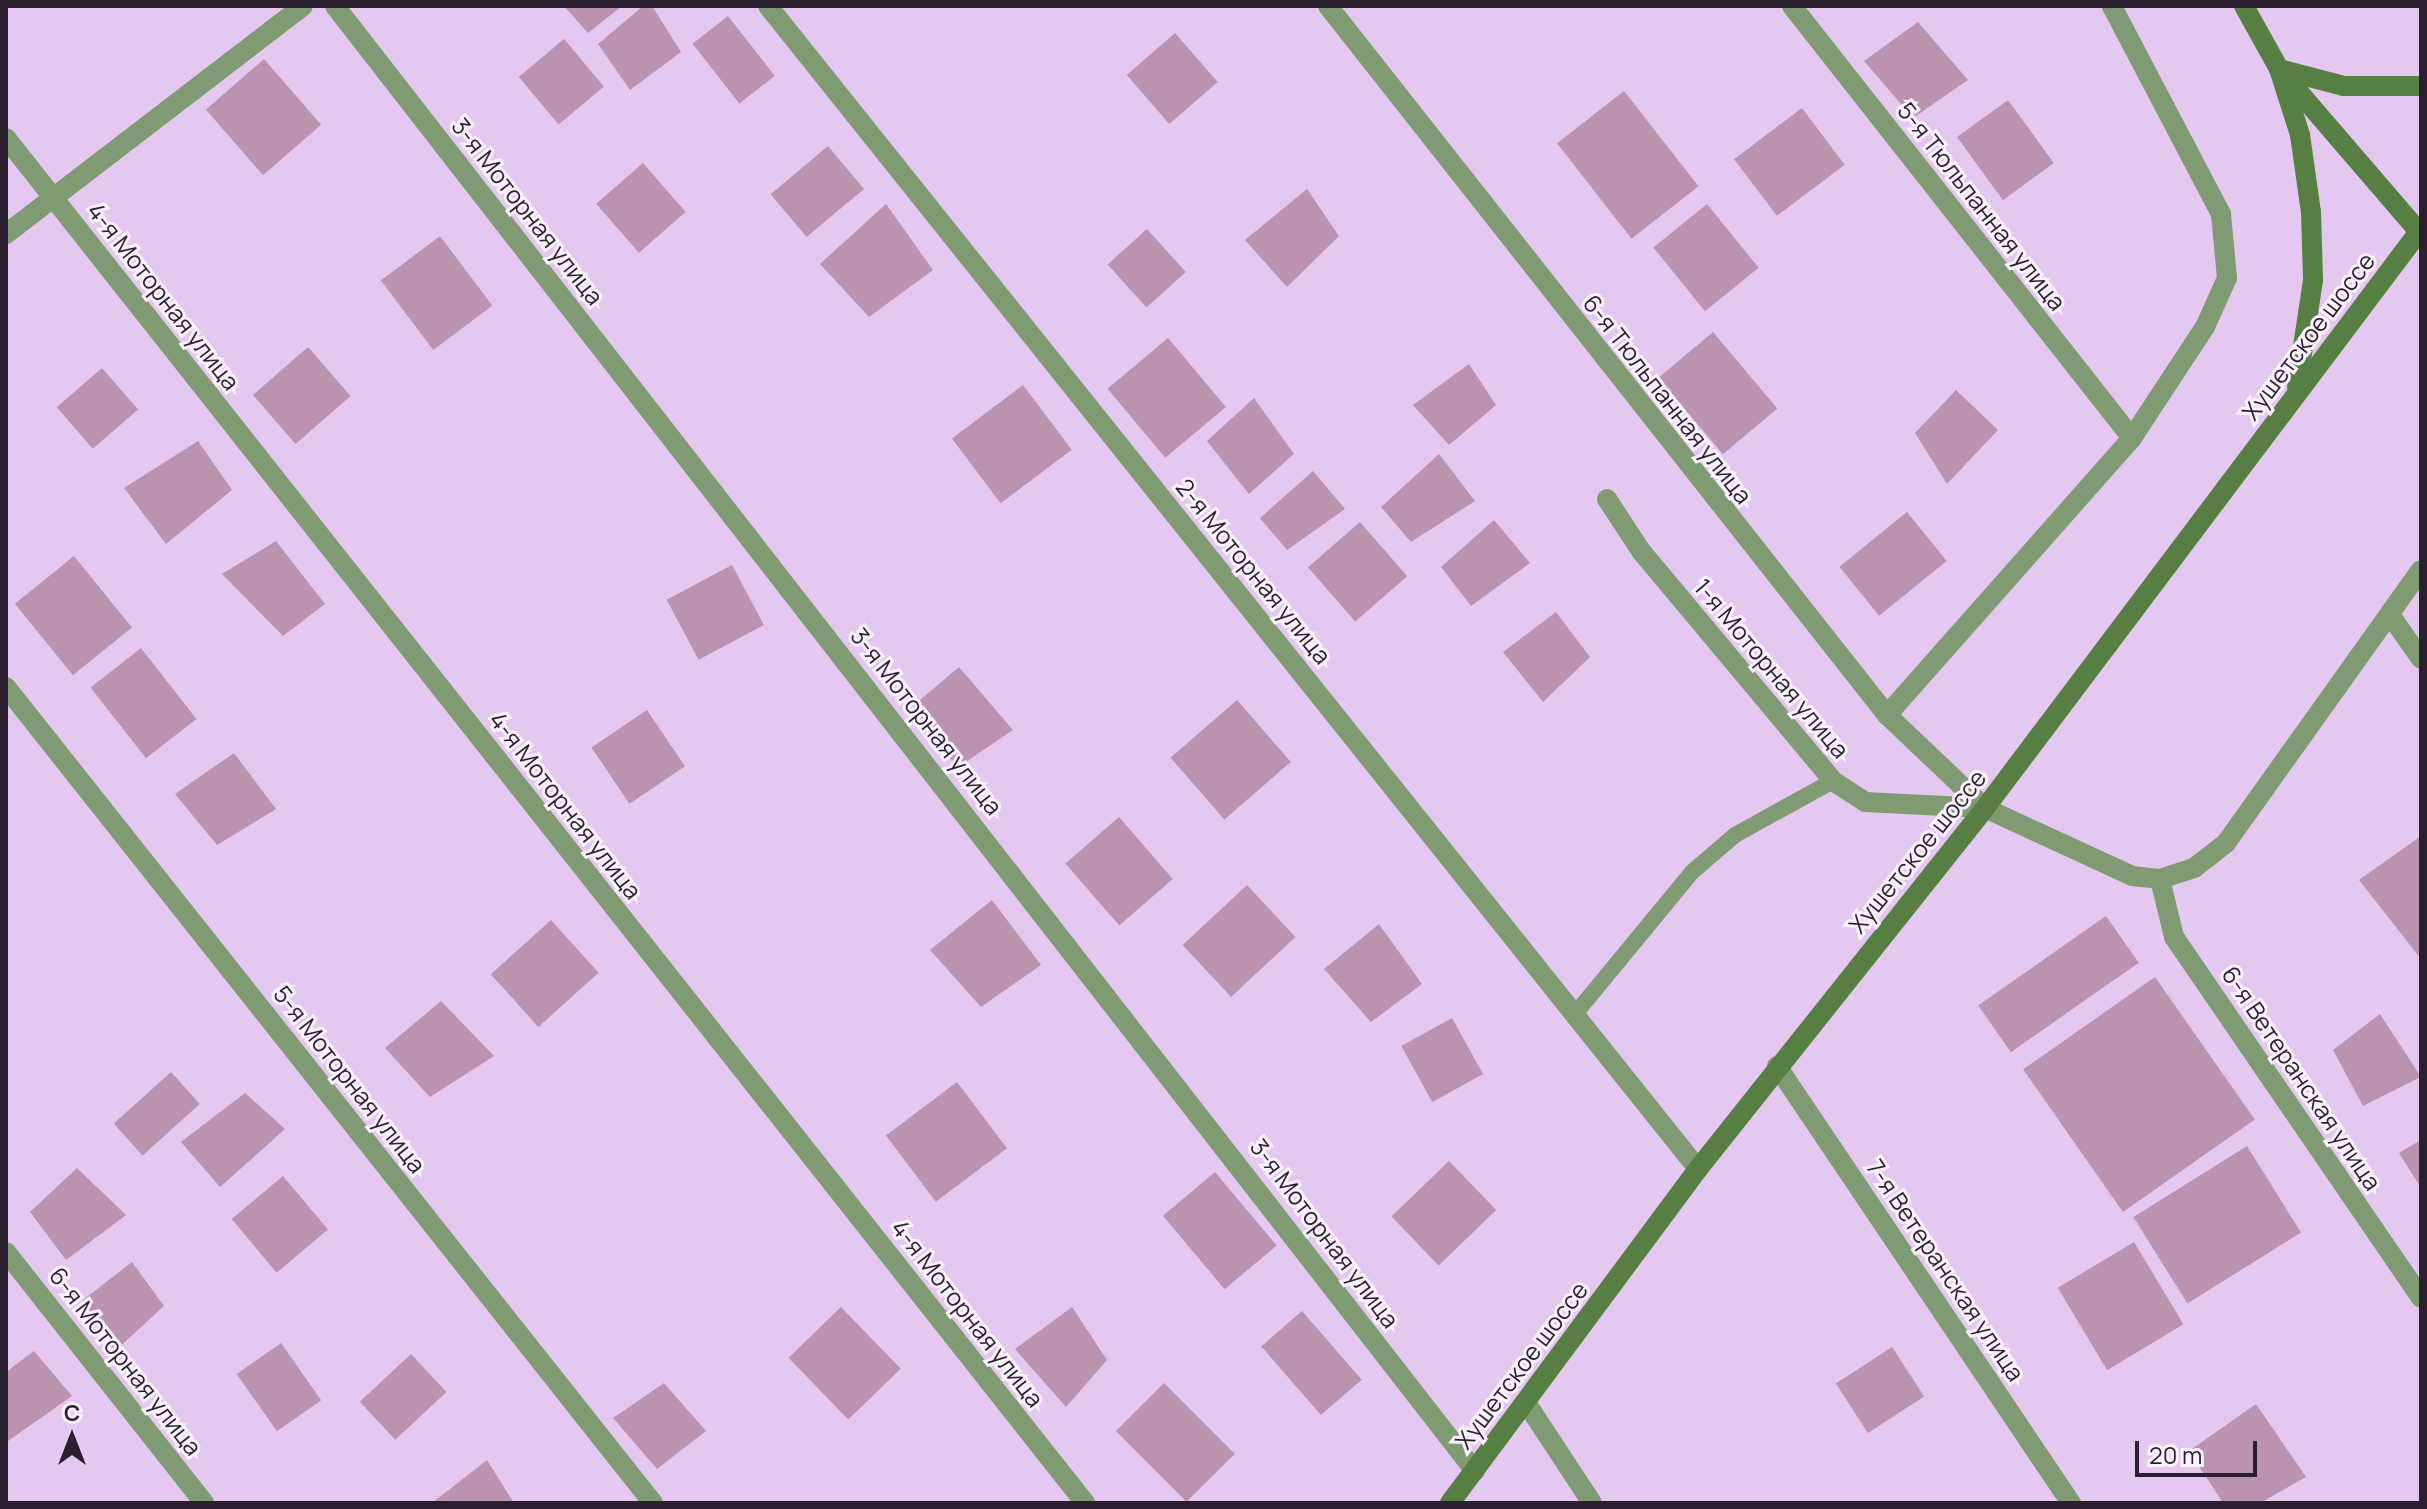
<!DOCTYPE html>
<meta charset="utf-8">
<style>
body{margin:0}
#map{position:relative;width:2427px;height:1509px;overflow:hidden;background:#e4c8ef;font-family:Manrope,sans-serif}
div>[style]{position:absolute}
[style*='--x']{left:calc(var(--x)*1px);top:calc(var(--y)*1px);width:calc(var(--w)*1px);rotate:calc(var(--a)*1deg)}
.building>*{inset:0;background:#bb93b0;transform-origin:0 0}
.lane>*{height:16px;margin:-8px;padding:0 8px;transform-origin:8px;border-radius:8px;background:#809b73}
.street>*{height:20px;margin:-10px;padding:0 10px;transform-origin:10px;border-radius:10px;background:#809b73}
.secondary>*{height:20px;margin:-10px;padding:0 10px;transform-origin:10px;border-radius:10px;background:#577f43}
span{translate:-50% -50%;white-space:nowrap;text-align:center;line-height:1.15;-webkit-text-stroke:6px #f9f1fd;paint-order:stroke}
.street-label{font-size:24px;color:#2a1f2e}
.frame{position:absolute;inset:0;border:8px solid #2a1f2e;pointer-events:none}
.north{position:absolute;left:32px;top:1397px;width:80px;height:80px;-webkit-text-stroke:6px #f9f1fd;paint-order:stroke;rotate:0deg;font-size:22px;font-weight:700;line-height:32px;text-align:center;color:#2a1f2e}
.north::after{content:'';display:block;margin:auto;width:28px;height:36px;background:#2a1f2e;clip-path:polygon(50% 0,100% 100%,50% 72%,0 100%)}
.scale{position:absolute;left:2135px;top:1441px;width:122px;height:36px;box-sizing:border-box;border:4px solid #2a1f2e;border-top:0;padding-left:10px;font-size:24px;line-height:28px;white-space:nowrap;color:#2a1f2e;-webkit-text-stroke:6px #f9f1fd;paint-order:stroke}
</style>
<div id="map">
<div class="building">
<div style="clip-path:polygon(564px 6px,622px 6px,588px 33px)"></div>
<div style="clip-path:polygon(643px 6px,652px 6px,681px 52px,630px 90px,598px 44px)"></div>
<div style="left:728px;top:16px;width:76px;height:45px;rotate:52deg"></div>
<div style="clip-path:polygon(1918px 22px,1968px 80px,1913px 118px,1864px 61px)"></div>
<div style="left:1175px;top:33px;width:65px;height:64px;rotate:49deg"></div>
<div style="left:564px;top:39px;width:62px;height:59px;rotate:50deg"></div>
<div style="left:264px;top:59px;width:87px;height:77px;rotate:49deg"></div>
<div style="left:1624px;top:91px;width:121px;height:85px;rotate:52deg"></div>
<div style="left:2008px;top:100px;width:78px;height:63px;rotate:54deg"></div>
<div style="left:1802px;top:108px;width:71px;height:85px;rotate:53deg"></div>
<div style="left:828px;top:146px;width:56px;height:75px;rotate:50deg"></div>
<div style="left:643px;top:163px;width:65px;height:62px;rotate:49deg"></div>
<div style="clip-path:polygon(1307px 189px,1339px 236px,1287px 287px,1245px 240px)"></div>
<div style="clip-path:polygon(886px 204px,933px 270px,869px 317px,820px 264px)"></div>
<div style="left:1707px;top:204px;width:82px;height:69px;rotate:51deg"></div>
<div style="left:1147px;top:229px;width:58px;height:53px;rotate:48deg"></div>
<div style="left:440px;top:236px;width:87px;height:74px;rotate:53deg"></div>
<div style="left:1713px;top:332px;width:100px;height:71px;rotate:50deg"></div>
<div style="left:1168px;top:338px;width:90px;height:79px;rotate:50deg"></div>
<div style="left:308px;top:347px;width:65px;height:73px;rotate:49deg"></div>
<div style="clip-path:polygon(1469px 364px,1496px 405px,1449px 445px,1413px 405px)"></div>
<div style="left:102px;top:368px;width:55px;height:60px;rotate:49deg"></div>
<div style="left:1023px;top:385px;width:81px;height:89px;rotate:53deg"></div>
<div style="clip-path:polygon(1956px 390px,1998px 430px,1947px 484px,1915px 433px)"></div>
<div style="clip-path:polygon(1254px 398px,1294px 454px,1249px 494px,1207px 441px)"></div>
<div style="clip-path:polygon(198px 441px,232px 490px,166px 544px,124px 488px)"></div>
<div style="clip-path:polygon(1439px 454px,1475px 501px,1411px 542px,1381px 507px)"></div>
<div style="clip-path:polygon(1313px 471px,1345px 509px,1287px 550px,1260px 518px)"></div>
<div style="left:1907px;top:512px;width:63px;height:87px;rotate:51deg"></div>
<div style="clip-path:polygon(1494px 520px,1530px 563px,1471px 606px,1441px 567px)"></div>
<div style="left:1360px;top:522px;width:72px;height:69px;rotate:49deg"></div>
<div style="clip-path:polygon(276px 541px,325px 604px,283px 636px,222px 574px)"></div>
<div style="left:74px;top:556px;width:92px;height:76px;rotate:51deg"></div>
<div style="left:732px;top:565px;width:68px;height:74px;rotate:62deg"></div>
<div style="clip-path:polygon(1556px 612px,1590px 657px,1543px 702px,1503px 652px)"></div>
<div style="left:141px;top:648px;width:90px;height:64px;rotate:52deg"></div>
<div style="clip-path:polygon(959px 667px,1013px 730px,957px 768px,913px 706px)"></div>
<div style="left:1237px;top:700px;width:82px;height:88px;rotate:49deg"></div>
<div style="left:647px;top:710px;width:68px;height:67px;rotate:56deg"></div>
<div style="clip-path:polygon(234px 753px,276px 809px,217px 845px,175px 794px)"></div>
<div style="left:1119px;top:817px;width:82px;height:71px;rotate:49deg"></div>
<div style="clip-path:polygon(2421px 836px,2421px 959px,2359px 880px)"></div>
<div style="left:1247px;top:885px;width:71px;height:88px;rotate:47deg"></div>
<div style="clip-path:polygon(992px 900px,1041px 965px,981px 1007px,930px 950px)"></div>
<div style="left:2106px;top:916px;width:57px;height:156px;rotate:55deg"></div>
<div style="left:551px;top:920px;width:71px;height:81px;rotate:48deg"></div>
<div style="clip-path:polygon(1379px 924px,1422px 984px,1371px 1022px,1324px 969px)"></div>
<div style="left:2155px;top:977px;width:174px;height:161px;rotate:55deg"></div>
<div style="clip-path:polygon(441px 1001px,494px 1056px,430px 1097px,385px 1048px)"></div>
<div style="clip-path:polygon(2380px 1014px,2421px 1077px,2363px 1106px,2333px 1050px)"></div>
<div style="left:1452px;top:1018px;width:64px;height:58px;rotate:61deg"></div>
<div style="left:171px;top:1072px;width:43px;height:77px;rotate:48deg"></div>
<div style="left:957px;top:1082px;width:83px;height:89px;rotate:53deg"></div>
<div style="clip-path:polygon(245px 1093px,285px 1129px,220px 1187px,181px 1142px)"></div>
<div style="clip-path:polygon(2421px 1140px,2421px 1188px,2399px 1153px)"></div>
<div style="left:2247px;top:1146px;width:102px;height:134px;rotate:58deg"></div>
<div style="left:1449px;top:1161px;width:68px;height:80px;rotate:46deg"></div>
<div style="clip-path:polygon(77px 1168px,126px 1215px,66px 1260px,30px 1212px)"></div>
<div style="left:1215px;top:1172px;width:96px;height:68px;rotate:50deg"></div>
<div style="left:283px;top:1176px;width:70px;height:67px;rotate:50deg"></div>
<div style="left:2134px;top:1242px;width:96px;height:89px;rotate:59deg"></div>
<div style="clip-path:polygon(132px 1262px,164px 1306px,115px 1351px,83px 1300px)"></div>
<div style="left:841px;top:1307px;width:86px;height:73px;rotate:46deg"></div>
<div style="clip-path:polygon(1072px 1307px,1107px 1360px,1066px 1407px,1015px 1349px)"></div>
<div style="left:1302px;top:1311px;width:91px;height:54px;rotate:49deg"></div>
<div style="left:281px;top:1343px;width:70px;height:54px;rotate:55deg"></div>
<div style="left:1892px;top:1347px;width:59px;height:67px;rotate:57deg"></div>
<div style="clip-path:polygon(34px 1351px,72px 1396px,8px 1441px,6px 1372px)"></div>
<div style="left:411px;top:1354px;width:52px;height:70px;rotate:47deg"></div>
<div style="clip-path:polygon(664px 1383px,706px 1431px,657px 1469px,613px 1418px)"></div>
<div style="left:1164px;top:1383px;width:100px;height:68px;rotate:45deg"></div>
<div style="clip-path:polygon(2256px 1404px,2306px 1477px,2260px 1503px,2223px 1503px,2189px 1451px)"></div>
<div style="clip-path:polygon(487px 1460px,514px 1503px,432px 1503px)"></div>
</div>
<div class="lane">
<div style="--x:1575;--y:1014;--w:184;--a:-50.5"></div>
<div style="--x:1692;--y:872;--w:57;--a:-40.7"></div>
<div style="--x:1735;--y:835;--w:112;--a:-28.9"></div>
</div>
<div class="street">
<div style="--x:335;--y:6;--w:1856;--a:52.11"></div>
<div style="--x:768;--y:6;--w:1489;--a:51.35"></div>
<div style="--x:1328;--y:6;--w:903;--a:51.75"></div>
<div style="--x:1887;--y:715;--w:135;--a:43.5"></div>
<div style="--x:1985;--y:808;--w:162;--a:24.8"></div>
<div style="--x:2132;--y:876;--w:28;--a:6"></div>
<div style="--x:2160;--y:879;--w:36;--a:-18"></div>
<div style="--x:2194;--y:868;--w:41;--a:-38"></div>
<div style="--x:2226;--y:843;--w:335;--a:-54.5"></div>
<div style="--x:1792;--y:6;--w:550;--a:51.8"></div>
<div style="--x:6;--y:138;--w:1740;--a:51.67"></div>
<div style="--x:6;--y:234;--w:374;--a:-37.5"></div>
<div style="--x:1607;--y:499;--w:62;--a:56.8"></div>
<div style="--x:1641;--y:551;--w:300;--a:50.1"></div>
<div style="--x:1833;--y:781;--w:38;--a:33"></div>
<div style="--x:1865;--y:802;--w:120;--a:2.9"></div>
<div style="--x:2391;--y:616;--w:52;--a:55.1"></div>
<div style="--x:6;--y:687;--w:1041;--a:51.59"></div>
<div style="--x:1887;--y:715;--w:370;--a:-48.5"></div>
<div style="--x:2132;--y:438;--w:133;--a:-56.7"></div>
<div style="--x:2205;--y:327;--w:54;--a:-65.8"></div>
<div style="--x:2227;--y:278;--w:64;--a:-95.4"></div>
<div style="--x:2221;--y:214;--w:235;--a:-117.7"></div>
<div style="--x:2160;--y:879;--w:60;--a:76.4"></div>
<div style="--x:2174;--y:937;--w:437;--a:55.6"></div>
<div style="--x:1777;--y:1066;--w:527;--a:56.07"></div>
<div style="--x:6;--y:1252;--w:320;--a:51.7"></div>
<div style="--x:1527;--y:1404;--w:118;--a:56.7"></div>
</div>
<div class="secondary">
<div style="--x:2244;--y:6;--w:72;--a:60.9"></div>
<div style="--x:2279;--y:69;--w:215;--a:49.3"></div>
<div style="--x:2279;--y:69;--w:69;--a:72.3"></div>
<div style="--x:2300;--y:135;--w:78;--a:81.9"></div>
<div style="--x:2311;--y:212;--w:68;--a:88.3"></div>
<div style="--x:2313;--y:280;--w:108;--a:98.5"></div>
<div style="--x:2279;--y:69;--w:67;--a:14.7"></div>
<div style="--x:2344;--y:86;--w:77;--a:0"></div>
<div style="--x:1450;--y:1503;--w:416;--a:-53.4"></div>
<div style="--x:1698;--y:1169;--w:461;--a:-51.5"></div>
<div style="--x:1985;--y:808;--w:725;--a:-53.02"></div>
</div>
<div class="street-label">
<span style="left:1982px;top:206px;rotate:52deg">5-я Тюльпанная улица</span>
<span style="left:528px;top:211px;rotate:52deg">3-я Моторная улица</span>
<span style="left:164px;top:296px;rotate:52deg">4-я Моторная улица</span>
<span style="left:2308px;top:336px;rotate:-53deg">Хушетское шоссе</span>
<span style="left:1668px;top:399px;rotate:52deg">6-я Тюльпанная улица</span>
<span style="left:1254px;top:571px;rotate:51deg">2-я Моторная улица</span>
<span style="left:1772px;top:668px;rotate:50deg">1-я Моторная улица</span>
<span style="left:927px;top:721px;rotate:52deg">3-я Моторная улица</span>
<span style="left:566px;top:805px;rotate:52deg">4-я Моторная улица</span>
<span style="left:1917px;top:851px;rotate:-51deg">Хушетское шоссе</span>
<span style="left:2302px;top:1078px;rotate:56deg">6-я Ветеранская улица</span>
<span style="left:350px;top:1079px;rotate:52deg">5-я Моторная улица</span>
<span style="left:1325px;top:1233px;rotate:53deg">3-я Моторная улица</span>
<span style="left:1946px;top:1270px;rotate:56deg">7-я Ветеранская улица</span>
<span style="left:968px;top:1313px;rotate:52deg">4-я Моторная улица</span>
<span style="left:126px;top:1361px;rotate:52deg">6-я Моторная улица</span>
<span style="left:1521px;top:1365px;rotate:-53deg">Хушетское шоссе</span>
</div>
<div class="frame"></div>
<div class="north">С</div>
<div class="scale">20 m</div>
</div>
